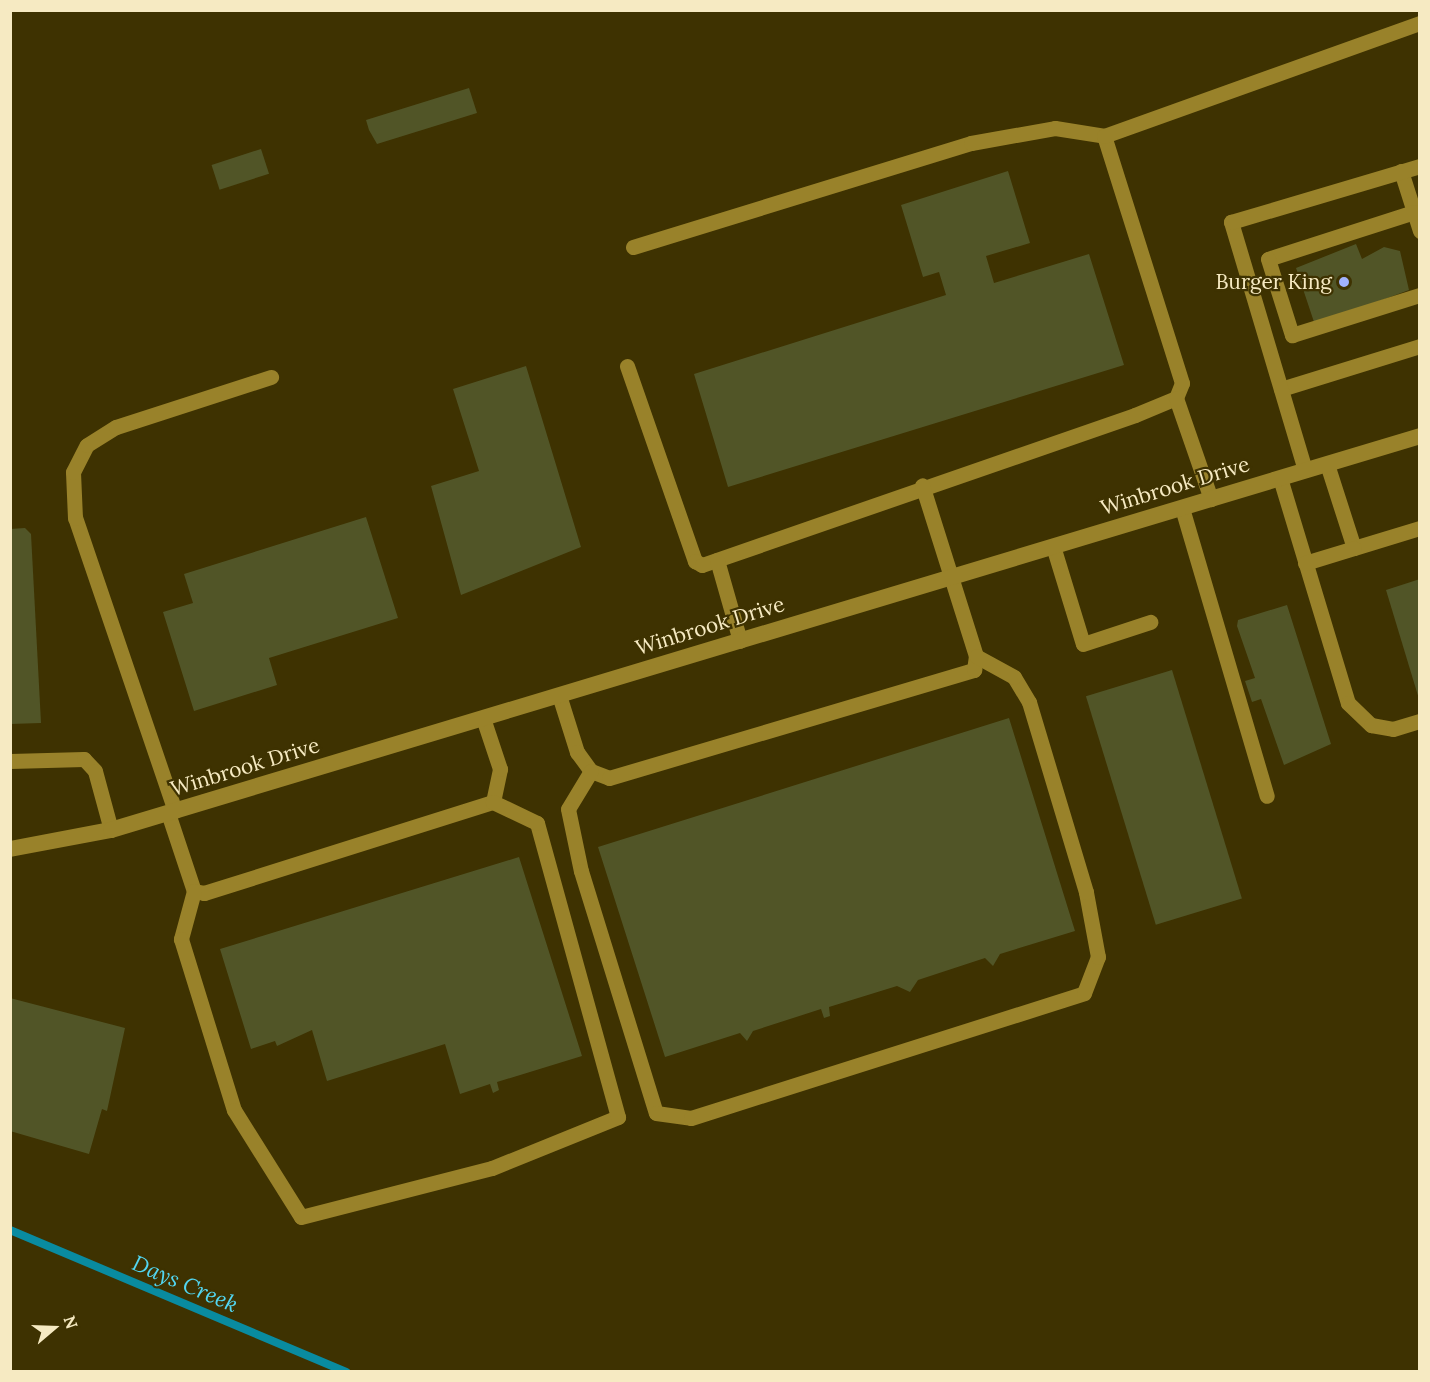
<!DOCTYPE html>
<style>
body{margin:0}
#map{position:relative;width:1430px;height:1382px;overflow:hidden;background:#3e3201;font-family:Lora,serif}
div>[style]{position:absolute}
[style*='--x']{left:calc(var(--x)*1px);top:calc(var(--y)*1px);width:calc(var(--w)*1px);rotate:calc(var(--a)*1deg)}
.stream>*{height:8px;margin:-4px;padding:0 4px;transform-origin:4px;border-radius:4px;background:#098ba0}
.building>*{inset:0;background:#515527;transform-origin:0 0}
.service>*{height:15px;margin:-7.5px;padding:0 7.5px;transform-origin:7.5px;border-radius:7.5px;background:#99822a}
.tertiary>*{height:16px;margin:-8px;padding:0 8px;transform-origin:8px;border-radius:8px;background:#99822a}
.dots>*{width:16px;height:16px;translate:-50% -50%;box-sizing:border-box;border:3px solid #3e3201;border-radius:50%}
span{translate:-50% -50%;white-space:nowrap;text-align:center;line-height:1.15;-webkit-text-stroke:4.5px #3e3201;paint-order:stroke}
.poi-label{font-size:21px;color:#f6eac2}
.right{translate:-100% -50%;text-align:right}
.street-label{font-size:21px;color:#f6eac2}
.water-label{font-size:22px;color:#52d6f1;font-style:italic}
.frame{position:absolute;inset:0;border:12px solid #f6eac2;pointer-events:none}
.north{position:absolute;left:24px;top:1298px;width:60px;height:60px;-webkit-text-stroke:4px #3e3201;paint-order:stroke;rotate:71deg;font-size:16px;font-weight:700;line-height:24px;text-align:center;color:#f6eac2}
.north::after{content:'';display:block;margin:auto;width:21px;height:27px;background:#f6eac2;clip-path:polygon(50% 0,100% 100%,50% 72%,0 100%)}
</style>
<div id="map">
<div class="stream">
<div style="--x:10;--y:1230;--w:365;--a:22.9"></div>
</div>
<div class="building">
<div style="clip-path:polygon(469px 88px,477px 113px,377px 144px,369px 130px,366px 120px)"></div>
<div style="left:261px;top:149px;width:26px;height:52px;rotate:72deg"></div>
<div style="clip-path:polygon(1008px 171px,1030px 243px,986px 256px,994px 283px,1089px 254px,1124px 365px,728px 487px,694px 374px,946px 295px,939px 272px,923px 277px,901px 205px)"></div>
<div style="clip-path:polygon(1356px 244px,1362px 259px,1384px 247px,1400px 251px,1409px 290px,1315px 325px,1296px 268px)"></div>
<div style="clip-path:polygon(526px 366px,581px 547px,461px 595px,431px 486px,479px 471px,453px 389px)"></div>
<div style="clip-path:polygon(366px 517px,398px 618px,269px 658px,277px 685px,194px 711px,163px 612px,193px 603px,184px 574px)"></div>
<div style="clip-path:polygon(25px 528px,31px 534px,41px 723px,10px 724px,10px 529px)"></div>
<div style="clip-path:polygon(1420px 579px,1420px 699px,1419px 699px,1386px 590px)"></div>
<div style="clip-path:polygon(1287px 605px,1331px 744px,1284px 765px,1261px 699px,1252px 702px,1245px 681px,1255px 678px,1237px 626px,1238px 620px)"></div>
<div style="left:1172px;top:670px;width:239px;height:90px;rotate:73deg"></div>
<div style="clip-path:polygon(1009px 718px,1075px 931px,1000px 954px,993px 966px,985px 958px,918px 980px,910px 992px,897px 986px,829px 1007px,830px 1016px,824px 1018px,821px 1009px,753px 1031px,747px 1041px,740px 1033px,665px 1057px,598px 847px)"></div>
<div style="clip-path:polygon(519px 857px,582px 1056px,497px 1082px,499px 1090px,493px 1093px,490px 1084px,460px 1094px,445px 1044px,327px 1081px,312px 1030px,277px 1046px,275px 1041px,251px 1049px,220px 949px)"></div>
<div style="clip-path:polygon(10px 998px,125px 1028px,107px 1111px,102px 1109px,89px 1154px,10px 1131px)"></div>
</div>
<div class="service">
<div style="--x:1401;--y:171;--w:63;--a:72.4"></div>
<div style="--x:1414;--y:212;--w:153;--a:162.2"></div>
<div style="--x:1268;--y:259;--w:80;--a:72.5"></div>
<div style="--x:1292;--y:335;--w:134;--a:-17.4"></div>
<div style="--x:633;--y:247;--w:354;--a:-17.1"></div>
<div style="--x:971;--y:143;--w:85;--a:-10.1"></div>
<div style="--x:1055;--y:128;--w:52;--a:8.9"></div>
<div style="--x:627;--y:366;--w:207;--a:70.8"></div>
<div style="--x:695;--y:561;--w:8;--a:30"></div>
<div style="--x:702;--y:565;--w:458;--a:-19.1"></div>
<div style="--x:1135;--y:415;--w:44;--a:-22.5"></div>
<div style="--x:1176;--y:398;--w:16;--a:-68"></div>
<div style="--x:1182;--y:383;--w:259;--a:-107.5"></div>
<div style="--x:1104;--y:136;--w:336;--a:-19.7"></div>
<div style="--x:1281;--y:389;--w:145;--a:-17.2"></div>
<div style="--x:1176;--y:398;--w:107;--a:70.9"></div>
<div style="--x:1327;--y:464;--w:88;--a:72.2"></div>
<div style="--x:1354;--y:548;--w:69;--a:-16.9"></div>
<div style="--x:1305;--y:470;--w:259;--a:-106.6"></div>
<div style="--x:1231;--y:222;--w:197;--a:-16.5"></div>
<div style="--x:1280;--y:478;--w:235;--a:73.2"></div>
<div style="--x:1348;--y:703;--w:32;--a:44"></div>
<div style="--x:1371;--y:725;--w:22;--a:10"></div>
<div style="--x:1393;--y:729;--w:28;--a:-17"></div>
<div style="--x:1182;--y:508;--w:300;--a:73.6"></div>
<div style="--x:1053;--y:546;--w:102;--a:73"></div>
<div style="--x:1083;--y:644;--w:71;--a:-18.2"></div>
<div style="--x:717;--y:560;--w:84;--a:74.1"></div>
<div style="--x:1305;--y:563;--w:51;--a:-17"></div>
<div style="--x:559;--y:695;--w:60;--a:72.5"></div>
<div style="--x:577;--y:752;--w:24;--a:54"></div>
<div style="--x:591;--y:771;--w:19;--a:21"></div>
<div style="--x:609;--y:778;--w:381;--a:-16.5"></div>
<div style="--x:974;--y:670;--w:14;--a:-82"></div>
<div style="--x:976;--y:656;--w:179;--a:-107.5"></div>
<div style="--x:10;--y:761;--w:74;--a:-1.5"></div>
<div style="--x:84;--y:759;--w:16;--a:47"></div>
<div style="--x:95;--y:771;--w:61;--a:74.8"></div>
<div style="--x:591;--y:771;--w:44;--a:121.2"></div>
<div style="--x:568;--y:809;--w:63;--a:78.2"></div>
<div style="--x:581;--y:871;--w:253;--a:72.8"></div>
<div style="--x:656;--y:1113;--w:35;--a:8"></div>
<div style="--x:691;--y:1118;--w:412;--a:-17.6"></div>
<div style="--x:1084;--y:993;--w:39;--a:-69"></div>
<div style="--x:1098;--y:957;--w:66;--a:-100.5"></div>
<div style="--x:1086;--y:892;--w:198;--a:-106.7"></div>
<div style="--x:1029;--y:702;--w:29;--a:-121"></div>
<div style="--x:1014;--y:677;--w:43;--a:-151.1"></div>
<div style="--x:175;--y:811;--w:310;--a:-108.8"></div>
<div style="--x:75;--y:518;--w:46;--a:-92.5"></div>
<div style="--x:73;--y:472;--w:30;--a:-63"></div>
<div style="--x:87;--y:445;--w:34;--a:-32"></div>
<div style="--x:116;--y:427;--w:163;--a:-17.9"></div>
<div style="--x:168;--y:813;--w:82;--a:71.6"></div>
<div style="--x:194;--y:891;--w:10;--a:11"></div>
<div style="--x:204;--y:893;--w:303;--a:-17.5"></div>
<div style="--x:493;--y:802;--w:34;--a:-78"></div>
<div style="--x:500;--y:769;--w:54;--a:-108.4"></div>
<div style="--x:194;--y:891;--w:50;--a:105.2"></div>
<div style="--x:181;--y:939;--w:179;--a:72.8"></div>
<div style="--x:234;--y:1110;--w:126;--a:57.9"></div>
<div style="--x:301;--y:1217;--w:197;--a:-14.4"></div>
<div style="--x:492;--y:1168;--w:136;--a:-22"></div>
<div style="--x:618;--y:1117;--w:305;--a:-105.4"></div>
<div style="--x:537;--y:823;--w:49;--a:-154.5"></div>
</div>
<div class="tertiary">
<div style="--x:10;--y:849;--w:103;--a:-10.7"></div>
<div style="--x:111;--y:830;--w:1367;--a:-16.75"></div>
</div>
<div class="dots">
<div style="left:1344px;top:282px;background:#a1b2fd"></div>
</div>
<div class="poi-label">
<span class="right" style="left:1332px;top:282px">Burger King</span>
</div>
<div class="street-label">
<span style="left:1175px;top:486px;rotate:-17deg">Winbrook Drive</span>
<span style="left:710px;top:626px;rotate:-17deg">Winbrook Drive</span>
<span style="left:245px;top:767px;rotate:-17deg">Winbrook Drive</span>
</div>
<div class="water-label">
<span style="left:185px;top:1284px;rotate:23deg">Days Creek</span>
</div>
<div class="frame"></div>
<div class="north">N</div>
</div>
